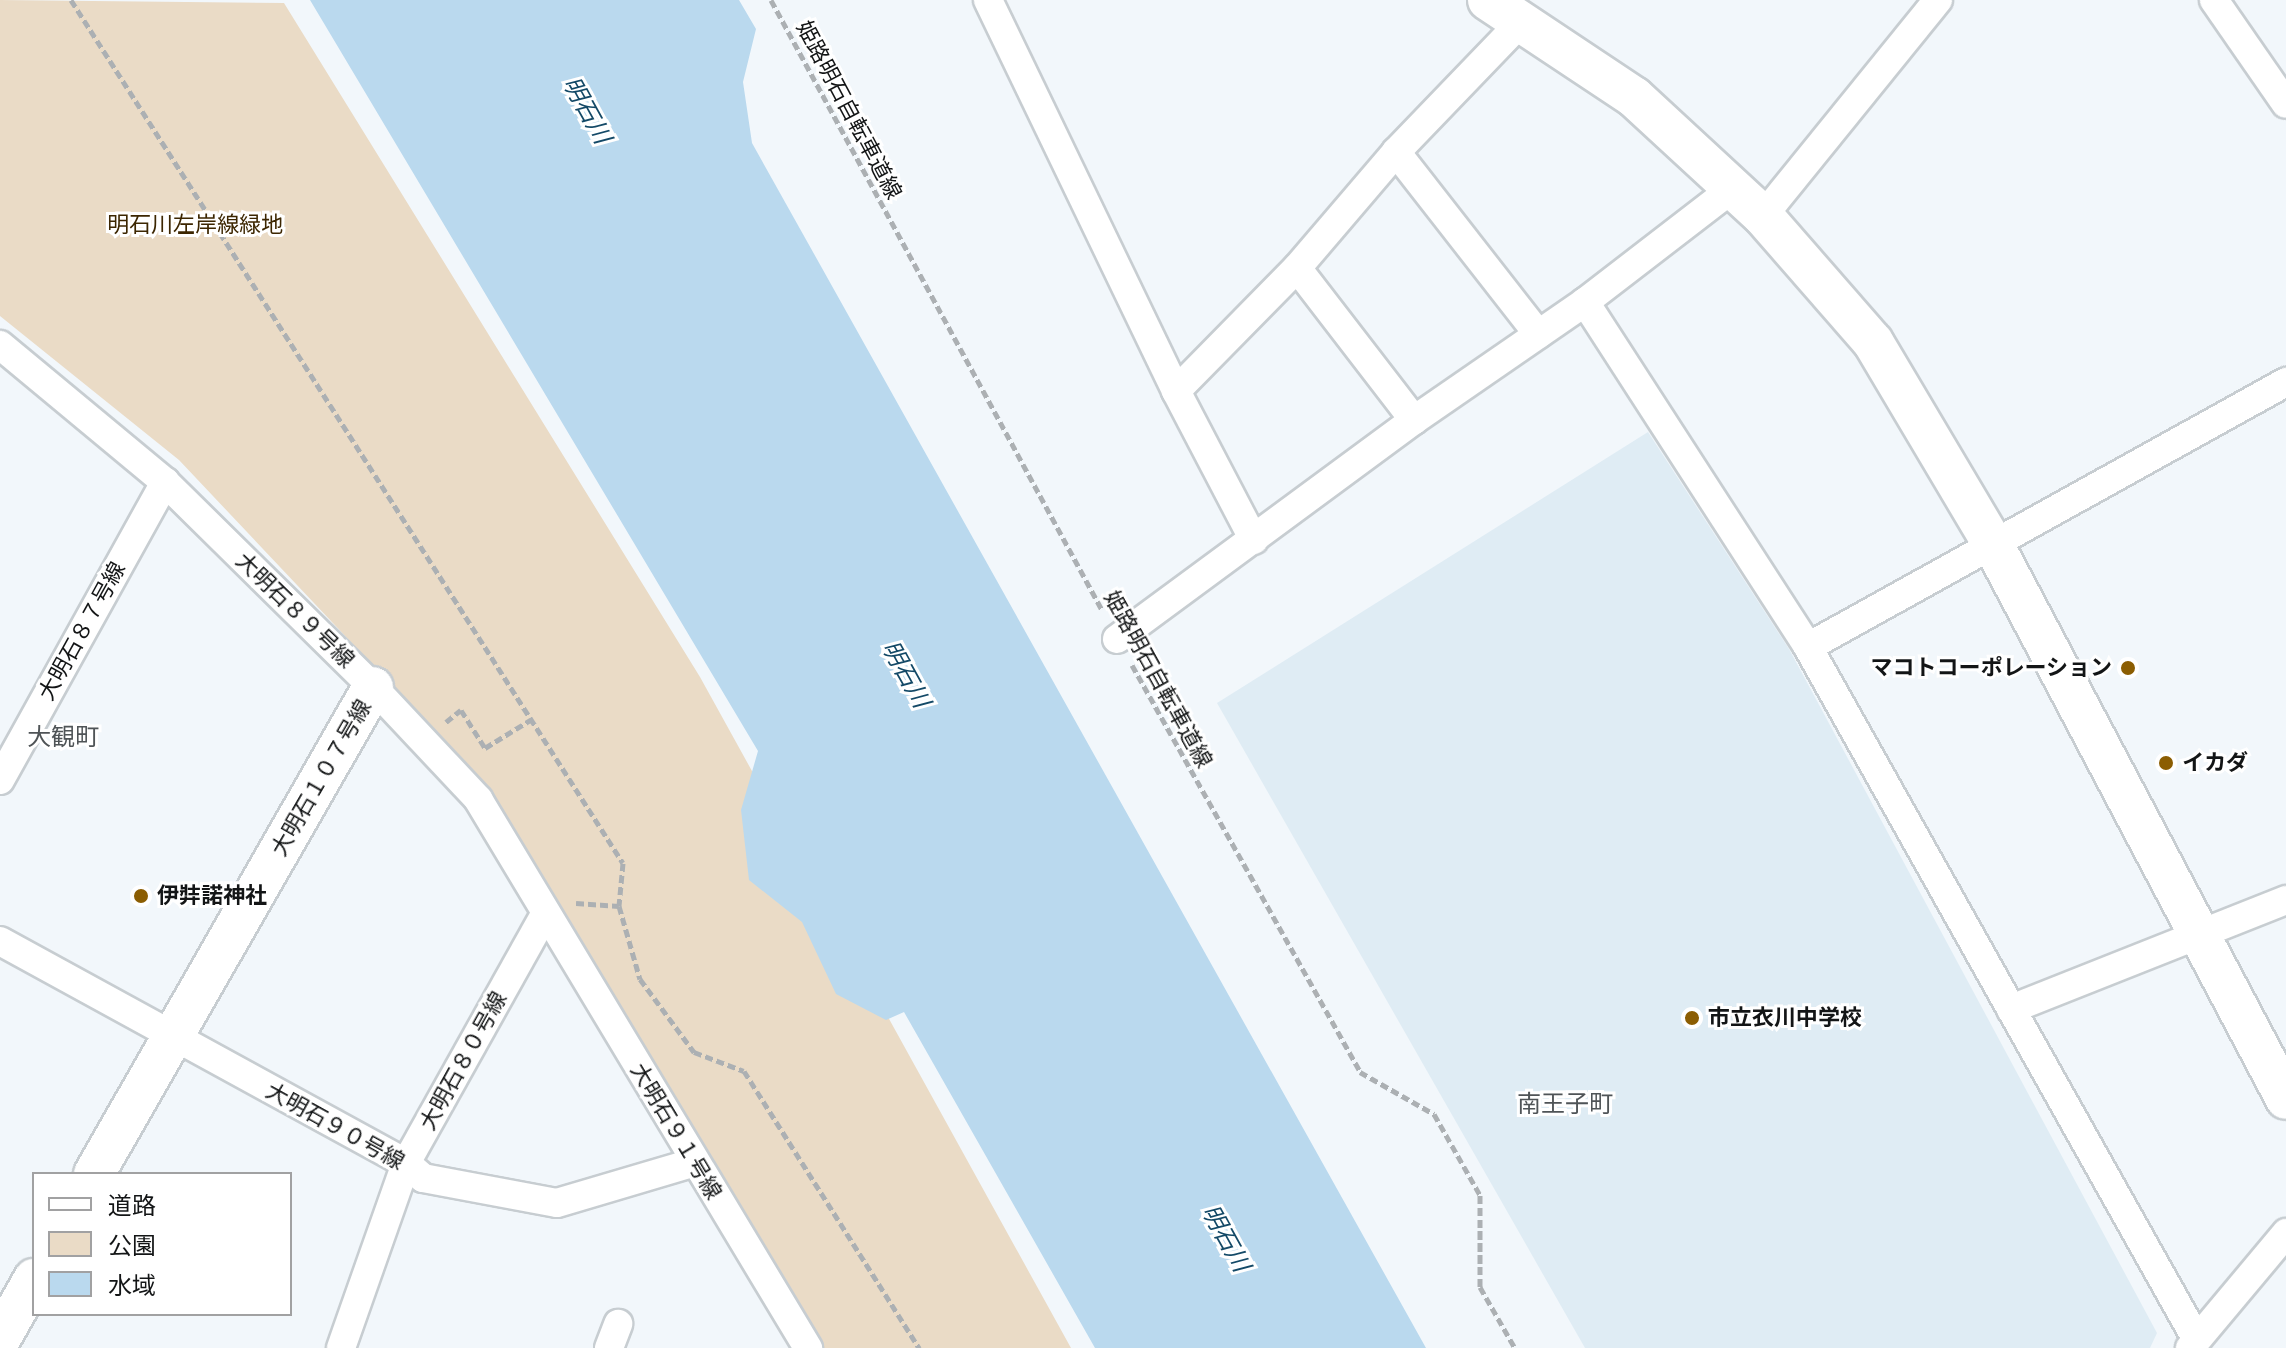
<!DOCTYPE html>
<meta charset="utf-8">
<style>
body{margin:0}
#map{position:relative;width:2286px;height:1348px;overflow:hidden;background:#f2f7fb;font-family:Poppins,"Noto Sans JP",sans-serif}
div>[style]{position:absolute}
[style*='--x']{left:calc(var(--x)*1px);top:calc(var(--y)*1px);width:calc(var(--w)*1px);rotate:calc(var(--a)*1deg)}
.built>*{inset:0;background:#dfecf4}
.green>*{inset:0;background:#eadbc6}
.water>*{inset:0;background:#bad9ee}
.path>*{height:5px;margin-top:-2.5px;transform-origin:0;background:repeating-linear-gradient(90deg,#acb0b3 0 8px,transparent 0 12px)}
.roads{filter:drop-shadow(2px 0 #c7cdd1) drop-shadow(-2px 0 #c7cdd1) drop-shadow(0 2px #c7cdd1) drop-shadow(0 -2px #c7cdd1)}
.street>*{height:28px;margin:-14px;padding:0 14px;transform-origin:14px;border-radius:14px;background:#fff}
.secondary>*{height:40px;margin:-20px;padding:0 20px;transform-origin:20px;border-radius:20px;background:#fff}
.dots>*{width:22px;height:22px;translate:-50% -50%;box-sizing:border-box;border:4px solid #fff;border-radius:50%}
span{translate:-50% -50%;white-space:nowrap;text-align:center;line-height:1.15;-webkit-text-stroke:6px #fff;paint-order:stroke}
.street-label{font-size:22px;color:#131516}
.park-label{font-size:22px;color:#3c2601}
.poi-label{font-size:22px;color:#131516;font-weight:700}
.right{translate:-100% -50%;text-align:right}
.left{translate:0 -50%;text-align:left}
.water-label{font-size:24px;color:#134967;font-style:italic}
.neighbourhood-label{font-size:24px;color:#4f5457}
.legend{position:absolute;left:32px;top:1172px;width:260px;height:144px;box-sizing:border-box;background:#fff;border:2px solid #a1a1a2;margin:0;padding:10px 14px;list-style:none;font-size:24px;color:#131516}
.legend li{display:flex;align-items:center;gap:16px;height:40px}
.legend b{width:40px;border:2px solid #a1a1a2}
</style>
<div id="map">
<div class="built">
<div style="clip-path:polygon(1648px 432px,1789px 649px,2157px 1333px,2150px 1348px,1585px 1348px,1217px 703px)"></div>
</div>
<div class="green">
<div style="clip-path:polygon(0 0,284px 3px,700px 677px,1071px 1348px,824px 1348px,559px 905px,381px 674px,179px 460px,0 316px)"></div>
</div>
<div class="water">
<div style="clip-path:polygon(310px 0,739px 0,756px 29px,743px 82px,752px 143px,1426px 1348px,1095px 1348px,904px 1012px,886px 1020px,836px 994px,802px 922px,749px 880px,741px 810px,758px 751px)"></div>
</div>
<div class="path">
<div style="--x:71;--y:0;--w:1024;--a:57.4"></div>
<div style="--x:623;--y:863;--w:43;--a:95.3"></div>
<div style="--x:619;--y:906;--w:76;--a:74"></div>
<div style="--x:640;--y:979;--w:91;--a:53.5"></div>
<div style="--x:694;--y:1052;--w:53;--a:20.8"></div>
<div style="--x:744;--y:1071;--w:328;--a:57.7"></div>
<div style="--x:771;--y:0;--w:694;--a:61.51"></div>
<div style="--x:1132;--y:665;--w:467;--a:60.7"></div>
<div style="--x:1360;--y:1072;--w:85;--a:29.6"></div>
<div style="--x:1434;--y:1114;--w:93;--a:60.4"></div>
<div style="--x:1480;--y:1195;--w:92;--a:90"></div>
<div style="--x:1480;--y:1287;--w:70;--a:60.2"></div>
<div style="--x:446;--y:722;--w:19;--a:-39"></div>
<div style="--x:461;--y:710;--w:45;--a:57.7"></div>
<div style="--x:485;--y:748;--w:55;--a:-31.7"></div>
<div style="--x:576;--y:903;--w:43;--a:4"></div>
</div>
<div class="roads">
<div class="street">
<div style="--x:988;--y:0;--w:434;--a:64.3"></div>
<div style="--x:1176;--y:391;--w:168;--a:62.4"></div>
<div style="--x:2214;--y:0;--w:126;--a:55.3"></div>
<div style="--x:1396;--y:152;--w:231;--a:52"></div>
<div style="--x:1763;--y:216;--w:278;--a:-51"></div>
<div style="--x:1297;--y:268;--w:192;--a:52.4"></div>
<div style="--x:1585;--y:302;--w:411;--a:57.1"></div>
<div style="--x:1808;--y:647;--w:792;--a:60.69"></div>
<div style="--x:0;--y:345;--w:214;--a:39.7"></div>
<div style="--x:165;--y:482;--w:292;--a:44.6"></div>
<div style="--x:373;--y:687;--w:154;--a:46.8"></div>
<div style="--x:478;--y:799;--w:641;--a:58.99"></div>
<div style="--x:1176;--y:391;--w:173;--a:-45.5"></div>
<div style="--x:1297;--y:268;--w:153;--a:-49.5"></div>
<div style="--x:1396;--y:152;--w:180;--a:-46.1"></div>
<div style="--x:1117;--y:639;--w:369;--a:-36.4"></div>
<div style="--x:1414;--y:420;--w:208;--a:-34.6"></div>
<div style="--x:1585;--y:302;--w:187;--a:-37.6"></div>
<div style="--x:1808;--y:647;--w:547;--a:-29"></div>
<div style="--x:0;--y:780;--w:341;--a:-61"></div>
<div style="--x:0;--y:941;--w:463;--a:28.7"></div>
<div style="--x:406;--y:1163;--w:23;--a:41"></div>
<div style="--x:423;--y:1178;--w:136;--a:10.6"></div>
<div style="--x:557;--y:1203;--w:144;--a:-16.5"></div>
<div style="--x:2011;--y:1009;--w:296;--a:-21.6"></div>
<div style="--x:341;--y:1348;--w:196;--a:-70.6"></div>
<div style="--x:406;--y:1163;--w:285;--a:-60.8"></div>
<div style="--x:609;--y:1348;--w:26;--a:-69"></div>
<div style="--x:2190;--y:1348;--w:150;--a:-50.1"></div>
</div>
<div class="secondary">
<div style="--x:1488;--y:0;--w:175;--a:33.6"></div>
<div style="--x:1634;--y:97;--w:176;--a:42.7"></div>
<div style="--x:1763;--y:216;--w:167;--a:48.9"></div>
<div style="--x:1873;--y:342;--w:237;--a:59.3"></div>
<div style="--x:1994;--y:546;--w:625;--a:62.16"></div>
<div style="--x:94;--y:1174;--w:561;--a:-60.19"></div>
<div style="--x:0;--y:1339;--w:69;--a:-60.5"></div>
</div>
</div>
<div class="dots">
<div style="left:2128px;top:668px;background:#8b5d02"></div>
<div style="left:2166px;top:763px;background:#8b5d02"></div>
<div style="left:141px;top:896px;background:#8b5d02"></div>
<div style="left:1692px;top:1018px;background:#8b5d02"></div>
</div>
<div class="street-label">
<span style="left:849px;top:110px;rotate:62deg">姫路明石自転車道線</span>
<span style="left:295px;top:610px;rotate:44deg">大明石８９号線</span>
<span style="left:82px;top:631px;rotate:-61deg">大明石８７号線</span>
<span style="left:1158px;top:679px;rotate:61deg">姫路明石自転車道線</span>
<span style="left:321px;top:778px;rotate:-60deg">大明石１０７号線</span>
<span style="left:463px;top:1061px;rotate:-61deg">大明石８０号線</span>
<span style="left:335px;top:1126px;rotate:29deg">大明石９０号線</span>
<span style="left:676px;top:1131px;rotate:59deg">大明石９１号線</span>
</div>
<div class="park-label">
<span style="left:195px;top:225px">明石川左岸線緑地</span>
</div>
<div class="poi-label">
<span class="right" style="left:2112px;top:668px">マコトコーポレーション</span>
<span class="left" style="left:2182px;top:763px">イカダ</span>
<span class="left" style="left:157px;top:896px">伊弉諾神社</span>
<span class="left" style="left:1708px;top:1018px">市立衣川中学校</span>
</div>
<div class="water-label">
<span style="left:587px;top:110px;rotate:61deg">明石川</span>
<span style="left:906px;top:674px;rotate:61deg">明石川</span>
<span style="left:1226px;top:1238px;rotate:61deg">明石川</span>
</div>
<div class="neighbourhood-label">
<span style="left:63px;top:737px">大観町</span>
<span style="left:1565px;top:1104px">南王子町</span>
</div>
<ul class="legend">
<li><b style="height:10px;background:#fff"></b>道路</li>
<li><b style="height:22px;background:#eadbc6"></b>公園</li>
<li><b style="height:22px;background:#bad9ee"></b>水域</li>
</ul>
</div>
